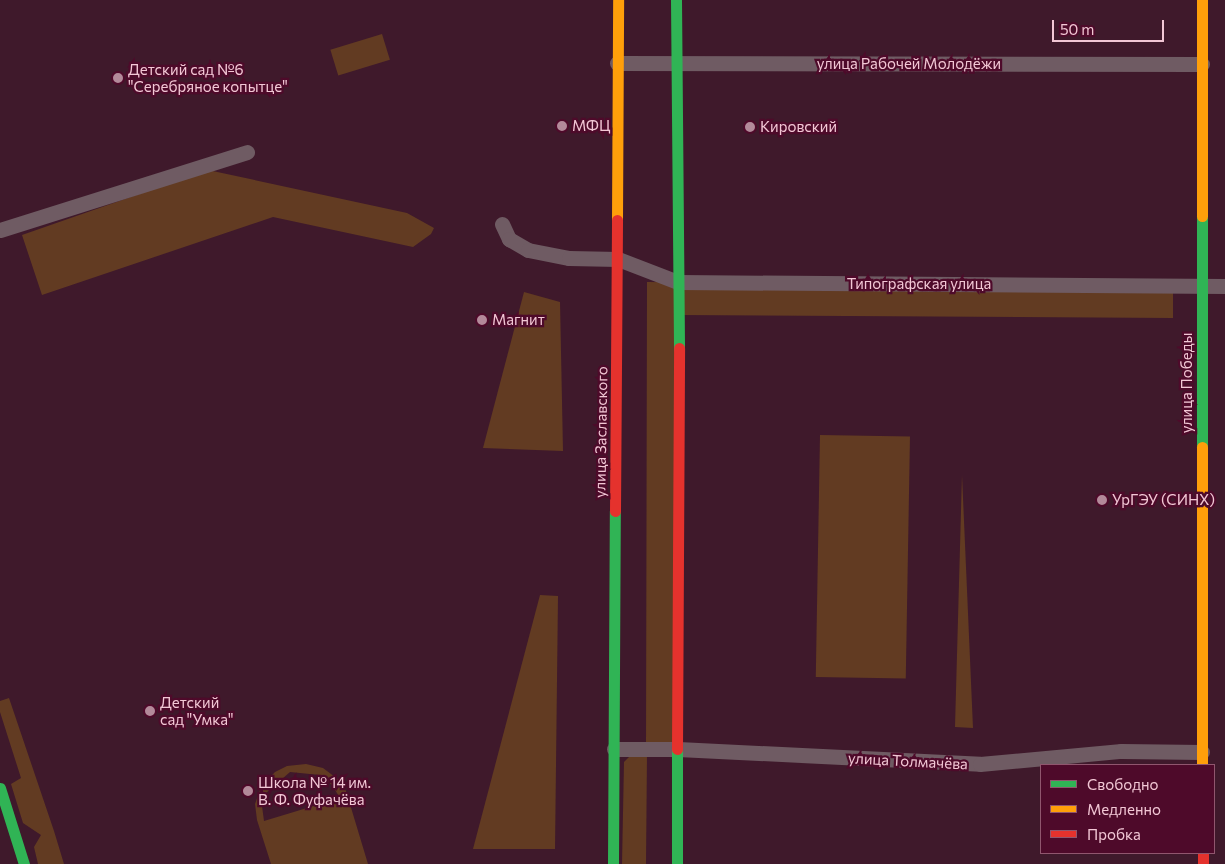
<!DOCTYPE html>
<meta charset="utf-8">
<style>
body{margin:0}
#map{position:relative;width:1225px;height:864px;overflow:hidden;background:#3f192b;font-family:Commissioner,sans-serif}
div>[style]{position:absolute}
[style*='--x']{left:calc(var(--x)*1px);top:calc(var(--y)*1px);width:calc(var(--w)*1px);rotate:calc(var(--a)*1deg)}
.green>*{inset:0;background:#623b22;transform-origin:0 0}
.street>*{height:15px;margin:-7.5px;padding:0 7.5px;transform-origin:7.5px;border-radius:7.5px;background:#6f5b63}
.fast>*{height:11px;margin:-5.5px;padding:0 5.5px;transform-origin:5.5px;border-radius:5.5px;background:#30b455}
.slow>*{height:11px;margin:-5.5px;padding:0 5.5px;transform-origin:5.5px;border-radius:5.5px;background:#ff9f0a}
.jam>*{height:11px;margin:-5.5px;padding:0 5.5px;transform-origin:5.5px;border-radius:5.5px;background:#e5322d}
.dots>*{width:14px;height:14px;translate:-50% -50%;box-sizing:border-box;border:2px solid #4e0a2a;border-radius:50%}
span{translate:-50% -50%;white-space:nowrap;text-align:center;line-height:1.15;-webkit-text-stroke:4.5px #4e0a2a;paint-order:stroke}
.street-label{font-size:15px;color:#f2c7d5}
.poi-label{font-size:15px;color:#f2c7d5}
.left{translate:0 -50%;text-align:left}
.legend{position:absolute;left:1040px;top:764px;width:175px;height:90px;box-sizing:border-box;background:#4e0a2a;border:1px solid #90566e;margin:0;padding:6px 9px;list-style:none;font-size:15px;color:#f2c7d5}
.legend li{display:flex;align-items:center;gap:10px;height:25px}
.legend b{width:25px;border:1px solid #90566e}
.scale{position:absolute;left:1052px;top:20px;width:112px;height:22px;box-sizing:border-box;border:2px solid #f2c7d5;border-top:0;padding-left:6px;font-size:15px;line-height:18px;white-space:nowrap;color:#f2c7d5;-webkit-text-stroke:4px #4e0a2a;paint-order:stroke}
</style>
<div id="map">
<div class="green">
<div style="left:382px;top:34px;width:27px;height:54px;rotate:73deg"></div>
<div style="clip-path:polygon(208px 170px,407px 213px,434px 228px,431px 234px,413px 247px,273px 217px,42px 295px,22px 235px)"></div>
<div style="clip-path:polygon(647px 282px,1173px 286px,1173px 318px,679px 315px,678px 749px,646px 749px)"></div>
<div style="clip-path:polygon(524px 292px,560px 302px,563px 451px,483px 448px)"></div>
<div style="left:820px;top:435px;width:90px;height:242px;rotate:1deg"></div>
<div style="clip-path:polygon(962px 475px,973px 728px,955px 727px)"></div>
<div style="clip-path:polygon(540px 595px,558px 596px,555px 849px,473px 849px)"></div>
<div style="clip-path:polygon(9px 698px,54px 831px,64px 864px,38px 864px,34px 847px,41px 835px,23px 823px,11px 784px,21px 778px,0 712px,0 701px)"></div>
<div style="clip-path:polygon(647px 754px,646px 864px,622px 864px,624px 762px,629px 757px)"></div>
<div style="clip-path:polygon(evenodd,306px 764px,323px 768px,339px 780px,346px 791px,368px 864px,271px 864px,257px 820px,255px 804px,261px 787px,275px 772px,287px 766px,306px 764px,290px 772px,320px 775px,332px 785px,340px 798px,264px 821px,262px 806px,266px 793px,290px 772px)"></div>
</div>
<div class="street">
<div style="--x:617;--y:63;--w:585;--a:0.1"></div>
<div style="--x:502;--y:224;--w:17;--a:65"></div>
<div style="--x:509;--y:239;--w:22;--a:30"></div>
<div style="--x:528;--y:250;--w:42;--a:11"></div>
<div style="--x:569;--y:258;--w:49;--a:1.2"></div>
<div style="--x:618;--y:259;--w:64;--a:21"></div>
<div style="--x:678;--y:282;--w:547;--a:0.42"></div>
<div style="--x:0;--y:230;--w:259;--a:-17.5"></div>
<div style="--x:614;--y:749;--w:64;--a:0"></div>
<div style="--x:678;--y:749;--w:302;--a:2.8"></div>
<div style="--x:980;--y:764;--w:142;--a:-5.3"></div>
<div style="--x:1121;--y:751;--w:81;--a:0.7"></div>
</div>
<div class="fast">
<div style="--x:676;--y:0;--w:348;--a:89.5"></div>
<div style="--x:1202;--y:216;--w:231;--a:90"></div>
<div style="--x:0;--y:788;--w:80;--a:72.5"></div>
<div style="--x:613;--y:864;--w:353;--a:-89.7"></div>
<div style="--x:677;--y:864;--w:115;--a:-90"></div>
</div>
<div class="slow">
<div style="--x:1202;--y:0;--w:216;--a:90"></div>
<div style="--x:617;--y:220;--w:220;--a:-89.7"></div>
<div style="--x:1202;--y:447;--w:318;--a:90"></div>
</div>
<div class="jam">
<div style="--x:615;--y:511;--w:291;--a:-89.6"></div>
<div style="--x:677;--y:749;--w:401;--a:-89.7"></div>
<div style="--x:1203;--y:853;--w:11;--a:90"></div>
</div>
<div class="dots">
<div style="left:118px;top:78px;background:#b38a9a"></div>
<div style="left:562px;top:126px;background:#b38a9a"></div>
<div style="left:750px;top:127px;background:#b38a9a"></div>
<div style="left:482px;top:320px;background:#b38a9a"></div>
<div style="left:1102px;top:500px;background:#b38a9a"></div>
<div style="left:150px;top:711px;background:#b38a9a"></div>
<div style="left:248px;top:791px;background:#b38a9a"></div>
</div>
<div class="street-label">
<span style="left:909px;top:64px">улица Рабочей Молодёжи</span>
<span style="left:919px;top:284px">Типографская улица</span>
<span style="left:1187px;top:383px;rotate:-90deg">улица Победы</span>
<span style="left:601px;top:432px;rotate:-89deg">улица Заславского</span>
<span style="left:908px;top:761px;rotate:3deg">улица Толмачёва</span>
</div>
<div class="poi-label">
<span class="left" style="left:128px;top:78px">Детский сад №6<br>"Серебряное копытце"</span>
<span class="left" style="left:572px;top:126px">МФЦ</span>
<span class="left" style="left:760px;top:127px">Кировский</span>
<span class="left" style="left:492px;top:320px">Магнит</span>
<span class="left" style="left:1112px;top:500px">УрГЭУ (СИНХ)</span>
<span class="left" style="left:160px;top:711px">Детский<br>сад "Умка"</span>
<span class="left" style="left:258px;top:791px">Школа № 14 им.<br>В. Ф. Фуфачёва</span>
</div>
<ul class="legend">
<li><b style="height:6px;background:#30b455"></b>Свободно</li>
<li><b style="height:6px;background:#ff9f0a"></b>Медленно</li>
<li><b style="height:6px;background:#e5322d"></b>Пробка</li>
</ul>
<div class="scale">50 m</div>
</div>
